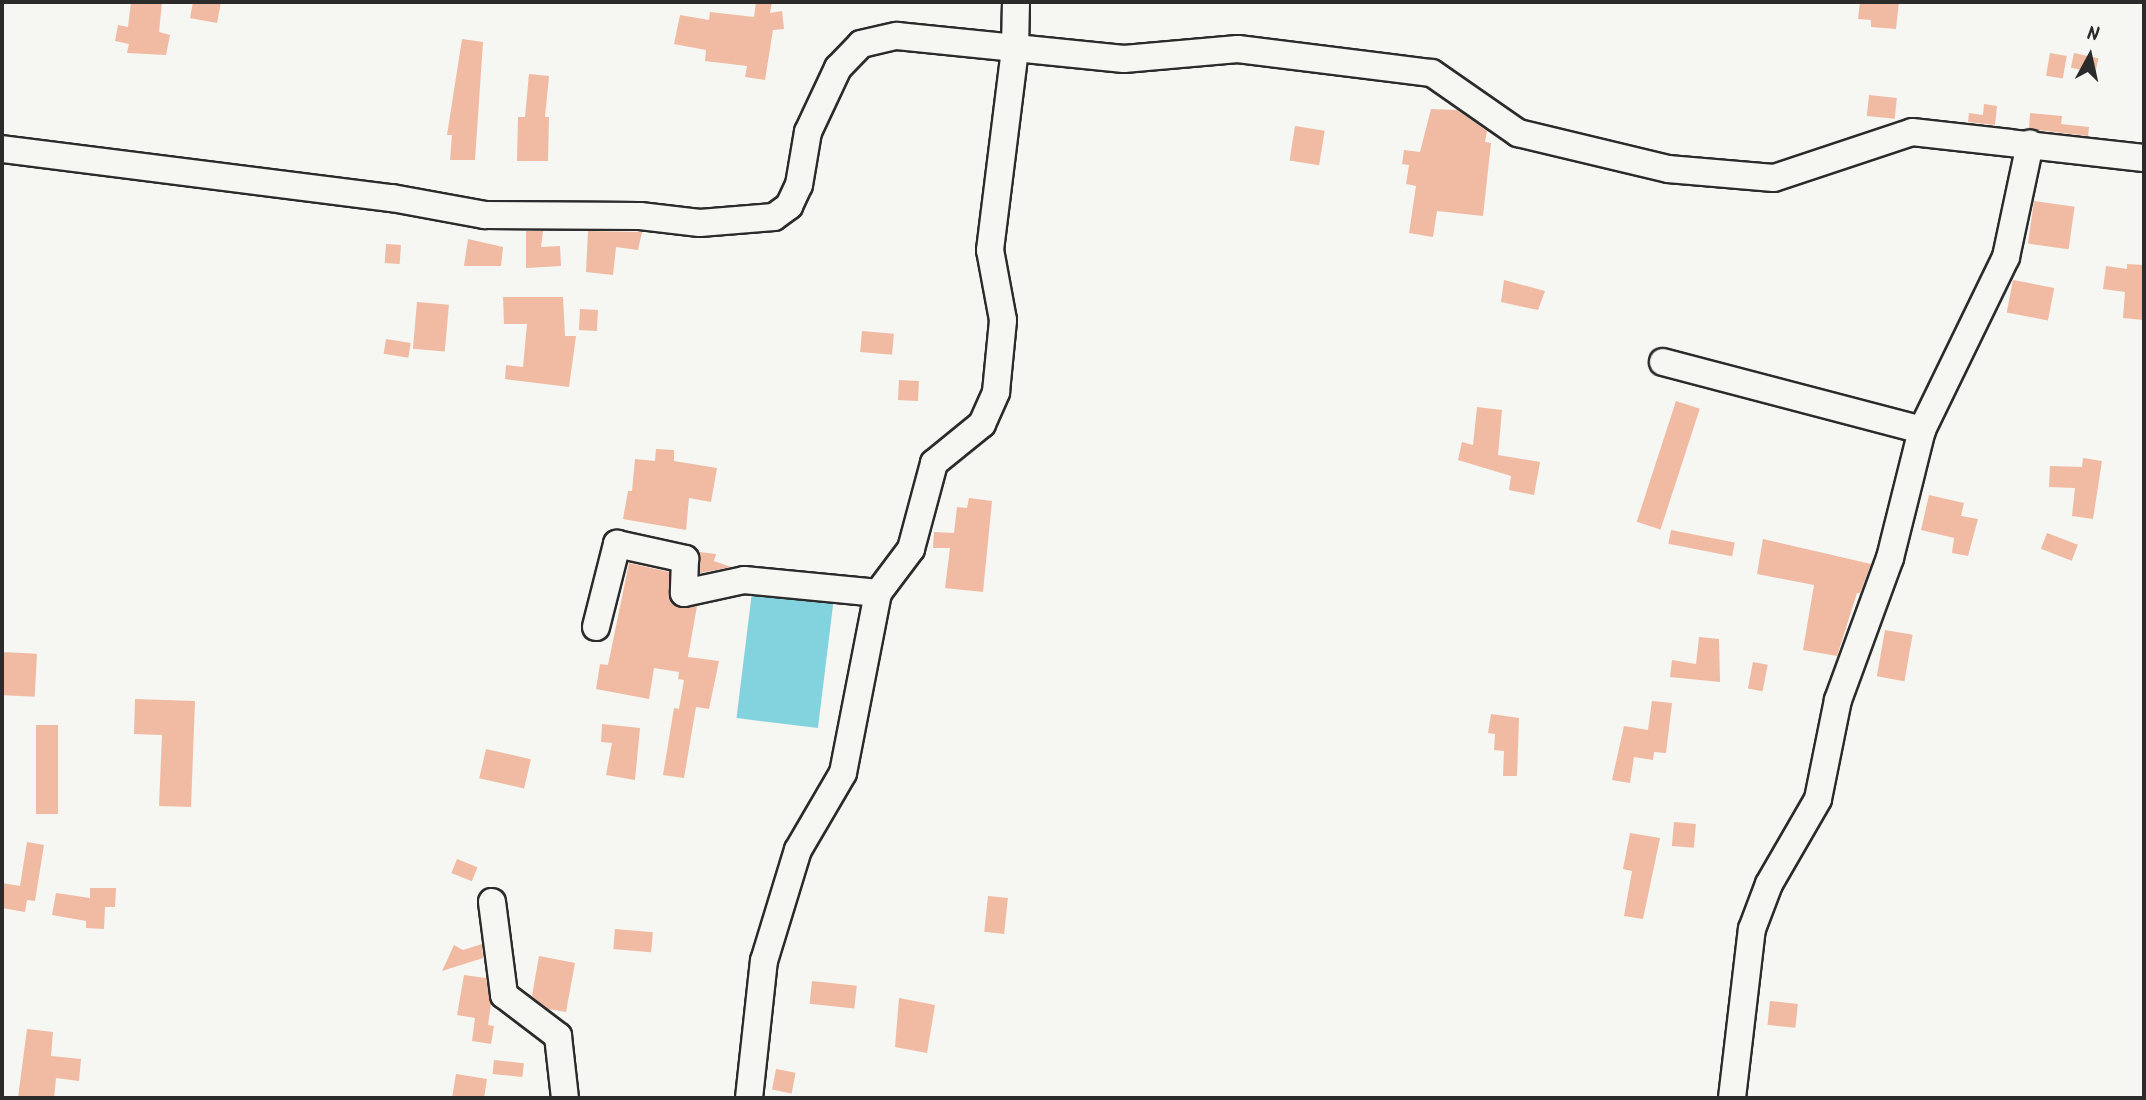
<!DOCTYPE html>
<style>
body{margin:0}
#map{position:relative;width:2146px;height:1100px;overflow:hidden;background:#f6f6f2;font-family:Kalam,sans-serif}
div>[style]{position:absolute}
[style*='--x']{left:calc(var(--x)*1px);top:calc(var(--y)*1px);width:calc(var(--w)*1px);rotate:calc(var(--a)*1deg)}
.water>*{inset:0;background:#83d3de;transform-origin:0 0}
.building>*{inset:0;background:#f0bba2;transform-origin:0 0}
.roads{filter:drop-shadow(2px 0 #2b2b2b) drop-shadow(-2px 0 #2b2b2b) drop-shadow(0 2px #2b2b2b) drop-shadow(0 -2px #2b2b2b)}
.minor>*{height:26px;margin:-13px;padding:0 13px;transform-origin:13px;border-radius:13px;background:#f6f6f2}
span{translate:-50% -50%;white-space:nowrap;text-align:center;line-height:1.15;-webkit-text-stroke:5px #f6f6f2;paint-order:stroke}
.frame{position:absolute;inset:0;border:4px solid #2b2b2b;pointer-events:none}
.north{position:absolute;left:2055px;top:21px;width:70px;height:70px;-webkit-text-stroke:5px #f6f6f2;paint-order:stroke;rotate:8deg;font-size:19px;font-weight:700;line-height:28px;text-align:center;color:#2b2b2b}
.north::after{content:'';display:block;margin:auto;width:24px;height:32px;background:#2b2b2b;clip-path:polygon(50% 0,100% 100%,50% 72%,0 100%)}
</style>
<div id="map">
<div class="water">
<div style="left:752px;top:592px;width:82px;height:127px;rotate:7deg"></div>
</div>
<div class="building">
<div style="clip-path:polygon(131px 2px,162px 2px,159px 32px,170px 35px,166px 55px,127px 53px,129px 44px,115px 41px,118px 25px,128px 27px)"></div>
<div style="clip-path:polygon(193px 2px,221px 2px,217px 23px,190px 18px)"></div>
<div style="clip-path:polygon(756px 2px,772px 2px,770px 13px,782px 11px,784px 29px,773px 30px,765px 80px,745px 77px,747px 66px,705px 61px,706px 50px,674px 44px,680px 15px,709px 20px,710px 12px,754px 17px)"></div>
<div style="clip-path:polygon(1860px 2px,1899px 2px,1896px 29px,1871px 27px,1871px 20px,1858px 19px)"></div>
<div style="clip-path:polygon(462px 39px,483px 42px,475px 160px,450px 160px,452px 135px,447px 135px)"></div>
<div style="left:2050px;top:53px;width:17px;height:23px;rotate:10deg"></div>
<div style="left:2074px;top:53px;width:25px;height:15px;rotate:12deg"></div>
<div style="clip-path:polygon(529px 74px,549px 76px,545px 117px,549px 117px,548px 161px,517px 161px,518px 117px,525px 117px)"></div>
<div style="left:1869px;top:95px;width:28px;height:21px;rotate:6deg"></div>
<div style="clip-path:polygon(1984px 104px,1997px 106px,1995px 125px,1968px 122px,1969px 113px,1983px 115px)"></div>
<div style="clip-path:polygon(1431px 109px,1457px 110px,1487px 131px,1485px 142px,1491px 143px,1483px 216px,1437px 211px,1433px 237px,1409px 233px,1416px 186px,1406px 184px,1409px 165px,1402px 164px,1404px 150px,1420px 152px)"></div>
<div style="clip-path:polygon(2030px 113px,2062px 116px,2061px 124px,2089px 127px,2088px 136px,2029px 129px)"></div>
<div style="left:1295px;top:126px;width:30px;height:35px;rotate:9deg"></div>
<div style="left:2034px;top:201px;width:41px;height:43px;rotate:8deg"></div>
<div style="clip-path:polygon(526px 231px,543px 231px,541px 247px,560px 246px,561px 266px,526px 268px)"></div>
<div style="clip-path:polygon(588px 231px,642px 232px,638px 250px,616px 247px,613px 275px,586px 272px)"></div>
<div style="clip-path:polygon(468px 239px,503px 247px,501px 266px,464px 266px)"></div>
<div style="left:386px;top:244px;width:15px;height:19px;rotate:4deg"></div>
<div style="clip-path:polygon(2127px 264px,2144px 265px,2144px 320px,2123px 318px,2125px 292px,2103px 289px,2106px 266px,2127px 269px)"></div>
<div style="clip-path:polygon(1504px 280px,1545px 291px,1538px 310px,1501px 302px)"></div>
<div style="left:2013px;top:280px;width:42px;height:33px;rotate:11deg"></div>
<div style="clip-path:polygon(503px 297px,563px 297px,565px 336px,576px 336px,569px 387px,505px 379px,506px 365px,523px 367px,527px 324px,504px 324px)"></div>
<div style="left:417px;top:302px;width:32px;height:47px;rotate:5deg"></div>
<div style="left:580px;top:309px;width:18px;height:21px;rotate:3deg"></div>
<div style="left:862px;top:331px;width:32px;height:21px;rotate:5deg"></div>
<div style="left:386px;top:339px;width:25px;height:15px;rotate:9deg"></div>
<div style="left:899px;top:380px;width:20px;height:20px;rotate:3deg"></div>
<div style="left:1676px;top:401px;width:25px;height:127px;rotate:18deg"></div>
<div style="clip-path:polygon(1477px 407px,1502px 410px,1498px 455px,1540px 462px,1534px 495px,1509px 490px,1511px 476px,1458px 460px,1462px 442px,1473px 445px)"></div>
<div style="clip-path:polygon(656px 449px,674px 450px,674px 461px,717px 468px,711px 502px,689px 498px,686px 530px,623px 519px,628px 491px,632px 491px,635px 459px,655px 461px)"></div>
<div style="clip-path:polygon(2083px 458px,2102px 461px,2093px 519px,2072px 516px,2075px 488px,2049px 487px,2050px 466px,2082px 467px)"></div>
<div style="clip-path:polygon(1929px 495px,1964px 503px,1961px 516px,1978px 519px,1968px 556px,1952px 553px,1954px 538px,1921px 530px)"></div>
<div style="clip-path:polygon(969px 498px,992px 501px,983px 592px,945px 588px,950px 548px,933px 548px,934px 532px,954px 533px,957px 507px,967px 508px)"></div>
<div style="left:1671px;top:530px;width:65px;height:14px;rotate:11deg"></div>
<div style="left:2047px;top:533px;width:33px;height:17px;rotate:21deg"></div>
<div style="clip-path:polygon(1763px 539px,1871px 564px,1860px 593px,1857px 593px,1837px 656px,1803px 650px,1814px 585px,1757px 574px)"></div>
<div style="clip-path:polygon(699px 552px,716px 554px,714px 561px,731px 567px,700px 573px)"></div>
<div style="clip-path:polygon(629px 563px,669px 572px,671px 602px,679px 608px,697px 606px,688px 657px,719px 661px,709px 709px,696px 707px,684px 778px,663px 775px,674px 708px,679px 709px,684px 680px,678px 679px,679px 672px,654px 668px,649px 699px,596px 689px,600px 664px,608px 665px)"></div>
<div style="left:1885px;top:630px;width:28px;height:47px;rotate:10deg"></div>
<div style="clip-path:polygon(1699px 637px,1719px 639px,1720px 682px,1670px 677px,1672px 660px,1696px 664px)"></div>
<div style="left:2px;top:652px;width:35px;height:43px;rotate:3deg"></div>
<div style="left:1753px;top:662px;width:15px;height:27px;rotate:11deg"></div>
<div style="clip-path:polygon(135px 699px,195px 701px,191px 807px,159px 806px,162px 735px,134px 734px)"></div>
<div style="clip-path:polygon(1652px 701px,1672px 703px,1666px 753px,1654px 752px,1653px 760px,1634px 757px,1630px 783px,1612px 780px,1624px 726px,1648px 730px)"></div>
<div style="clip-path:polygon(1491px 714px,1519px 718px,1517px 776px,1503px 776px,1504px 751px,1494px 750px,1495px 734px,1488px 733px)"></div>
<div style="clip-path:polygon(602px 724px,640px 728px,635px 780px,606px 775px,612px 743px,601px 742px)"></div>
<div style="left:36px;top:725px;width:22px;height:89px"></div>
<div style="left:486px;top:749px;width:46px;height:30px;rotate:13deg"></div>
<div style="left:1674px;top:822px;width:22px;height:24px;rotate:5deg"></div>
<div style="clip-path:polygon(1630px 833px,1660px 838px,1643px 919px,1624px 916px,1632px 871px,1623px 869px)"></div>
<div style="clip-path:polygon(27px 842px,44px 845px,35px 901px,27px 900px,25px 912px,2px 908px,2px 883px,20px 886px)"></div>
<div style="left:457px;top:859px;width:22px;height:15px;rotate:22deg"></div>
<div style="clip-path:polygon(90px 888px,116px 888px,115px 907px,105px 907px,104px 929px,86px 928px,86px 921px,52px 915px,56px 893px,90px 898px)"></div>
<div style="left:988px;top:896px;width:20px;height:36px;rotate:6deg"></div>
<div style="left:615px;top:929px;width:38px;height:20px;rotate:5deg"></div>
<div style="clip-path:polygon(482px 944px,483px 958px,442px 971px,454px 945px,463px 950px)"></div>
<div style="clip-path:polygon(539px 956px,575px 963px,566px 1012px,548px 1009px,532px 996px)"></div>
<div style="clip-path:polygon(464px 975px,486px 978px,491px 1004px,488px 1025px,494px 1026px,491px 1044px,472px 1041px,475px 1018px,457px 1015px)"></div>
<div style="left:812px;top:981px;width:45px;height:23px;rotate:6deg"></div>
<div style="clip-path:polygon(899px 998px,935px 1005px,927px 1053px,895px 1047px)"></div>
<div style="left:1770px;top:1001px;width:28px;height:24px;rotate:6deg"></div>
<div style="clip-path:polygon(27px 1029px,53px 1032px,51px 1056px,81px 1059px,79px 1081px,56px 1078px,54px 1098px,18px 1098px)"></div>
<div style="left:494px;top:1060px;width:30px;height:14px;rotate:6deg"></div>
<div style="left:776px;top:1069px;width:20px;height:21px;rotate:11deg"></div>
<div style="clip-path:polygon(456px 1074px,487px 1079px,484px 1098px,452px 1098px)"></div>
</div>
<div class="roads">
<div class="minor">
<div style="--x:2;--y:149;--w:393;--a:7.2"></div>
<div style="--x:392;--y:198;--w:95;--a:10.4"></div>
<div style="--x:485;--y:215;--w:155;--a:0.4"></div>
<div style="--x:640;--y:216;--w:60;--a:6.7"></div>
<div style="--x:700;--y:223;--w:74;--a:-4.6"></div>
<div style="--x:774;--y:217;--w:19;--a:-36"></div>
<div style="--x:789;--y:206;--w:23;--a:-65"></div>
<div style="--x:799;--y:185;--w:54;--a:-80.4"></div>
<div style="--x:808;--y:132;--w:71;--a:-64.9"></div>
<div style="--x:838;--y:68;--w:33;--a:-46"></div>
<div style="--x:861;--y:44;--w:37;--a:-13"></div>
<div style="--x:897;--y:36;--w:228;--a:5.8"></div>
<div style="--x:1124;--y:59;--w:114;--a:-5"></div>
<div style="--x:1238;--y:49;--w:195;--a:7.1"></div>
<div style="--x:1432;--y:73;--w:105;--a:34.9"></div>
<div style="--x:1518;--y:133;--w:154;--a:13.5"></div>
<div style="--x:1668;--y:169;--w:106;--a:4.9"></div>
<div style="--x:1774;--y:178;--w:145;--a:-18.4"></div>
<div style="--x:1912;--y:132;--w:233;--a:6.4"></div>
<div style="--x:1663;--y:362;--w:268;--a:14.7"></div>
<div style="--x:596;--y:627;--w:86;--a:-75.8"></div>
<div style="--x:617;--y:544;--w:70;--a:12.4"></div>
<div style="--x:685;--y:559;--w:34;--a:92"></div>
<div style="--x:684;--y:593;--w:61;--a:-12.2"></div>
<div style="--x:744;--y:580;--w:135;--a:5.5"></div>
<div style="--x:492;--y:902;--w:94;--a:82.6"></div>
<div style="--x:504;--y:995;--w:68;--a:37.2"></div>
<div style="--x:558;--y:1036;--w:62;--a:83.6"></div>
<div style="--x:749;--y:1098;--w:138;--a:-83.8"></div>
<div style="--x:764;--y:961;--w:116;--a:-73"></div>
<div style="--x:798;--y:850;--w:89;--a:-59.7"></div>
<div style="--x:843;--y:773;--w:183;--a:-79"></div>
<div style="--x:878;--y:593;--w:55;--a:-53.1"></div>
<div style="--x:911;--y:549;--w:89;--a:-75"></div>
<div style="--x:934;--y:463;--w:62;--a:-39.1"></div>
<div style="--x:982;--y:424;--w:35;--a:-66"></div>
<div style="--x:996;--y:392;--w:72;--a:-84.4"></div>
<div style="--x:1003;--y:320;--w:71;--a:-100.5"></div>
<div style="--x:990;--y:250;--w:203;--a:-82.9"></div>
<div style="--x:1015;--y:49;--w:47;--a:-88.8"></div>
<div style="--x:1732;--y:1098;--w:170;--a:-83.3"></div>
<div style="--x:1752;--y:929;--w:48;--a:-69.3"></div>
<div style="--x:1769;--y:884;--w:98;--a:-60"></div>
<div style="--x:1818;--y:799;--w:101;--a:-78.6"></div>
<div style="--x:1838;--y:700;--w:151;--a:-69.9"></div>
<div style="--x:1890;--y:558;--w:132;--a:-76"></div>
<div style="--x:1922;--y:430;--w:192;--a:-64.1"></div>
<div style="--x:2006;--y:257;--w:116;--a:-78"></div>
</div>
</div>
<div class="frame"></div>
<div class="north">N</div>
</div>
